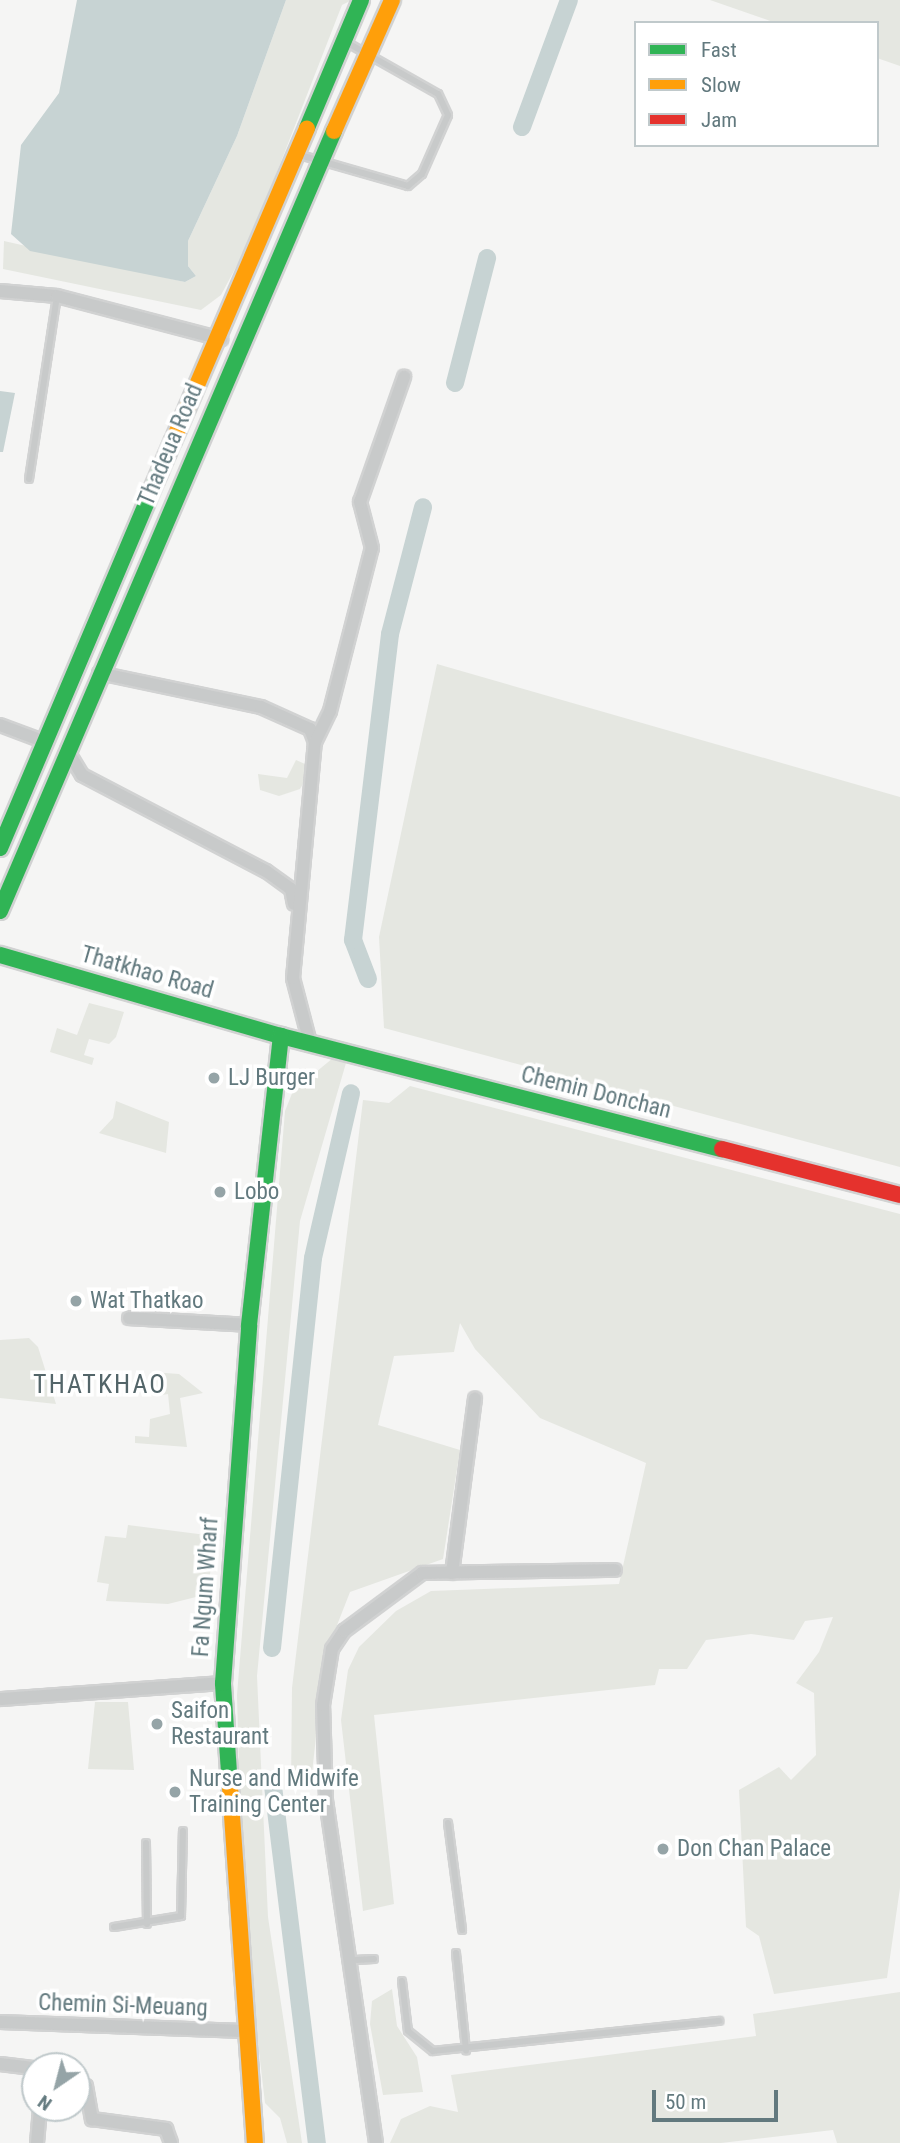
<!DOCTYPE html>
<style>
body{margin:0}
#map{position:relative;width:900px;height:2143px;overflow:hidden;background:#f5f5f4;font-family:"Roboto Condensed",sans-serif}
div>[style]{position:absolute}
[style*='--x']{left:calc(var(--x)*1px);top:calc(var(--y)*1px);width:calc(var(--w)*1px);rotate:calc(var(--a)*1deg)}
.green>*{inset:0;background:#e5e7e1}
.water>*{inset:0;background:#c7d3d3}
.canal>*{height:18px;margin:-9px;padding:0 9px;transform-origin:9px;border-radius:9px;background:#c7d3d3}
.roads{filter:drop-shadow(2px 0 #d1d2d2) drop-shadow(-2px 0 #d1d2d2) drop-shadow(0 2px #d1d2d2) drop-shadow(0 -2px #d1d2d2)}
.lane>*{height:6px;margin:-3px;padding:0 3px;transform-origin:3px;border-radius:3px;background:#c8caca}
.street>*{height:12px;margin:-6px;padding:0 6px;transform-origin:6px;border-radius:6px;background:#c8caca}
.fast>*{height:16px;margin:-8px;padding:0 8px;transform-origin:8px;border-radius:8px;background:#30b455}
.slow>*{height:16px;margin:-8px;padding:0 8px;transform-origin:8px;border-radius:8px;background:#ff9f0a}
.jam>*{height:16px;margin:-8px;padding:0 8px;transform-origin:8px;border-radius:8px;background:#e5322d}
.dots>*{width:19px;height:19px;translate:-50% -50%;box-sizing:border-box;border:4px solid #fff;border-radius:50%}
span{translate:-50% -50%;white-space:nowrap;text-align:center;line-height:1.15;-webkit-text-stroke:7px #fff;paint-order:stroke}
.street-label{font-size:23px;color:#62797e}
.poi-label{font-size:23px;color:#62797e}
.left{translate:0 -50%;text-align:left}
.quarter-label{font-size:26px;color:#536569;letter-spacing:2px}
.legend{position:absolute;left:634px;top:21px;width:245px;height:126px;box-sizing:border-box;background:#fff;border:2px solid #c0c9cb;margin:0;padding:9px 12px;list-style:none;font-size:21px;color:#62797e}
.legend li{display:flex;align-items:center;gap:14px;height:35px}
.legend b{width:35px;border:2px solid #c0c9cb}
.north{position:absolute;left:21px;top:2052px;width:70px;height:70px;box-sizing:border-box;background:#fff;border:2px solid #c0c9cb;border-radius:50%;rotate:215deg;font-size:19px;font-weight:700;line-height:28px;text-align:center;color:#62797e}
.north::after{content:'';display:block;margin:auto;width:24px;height:32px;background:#95a4a7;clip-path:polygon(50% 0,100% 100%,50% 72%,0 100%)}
.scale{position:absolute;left:652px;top:2090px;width:126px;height:32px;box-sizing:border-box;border:4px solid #62797e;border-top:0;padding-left:9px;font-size:21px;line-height:24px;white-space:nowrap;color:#62797e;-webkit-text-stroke:5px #fff;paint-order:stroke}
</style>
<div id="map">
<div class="green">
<div style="clip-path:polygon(286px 0,352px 0,342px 5px,250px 241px,221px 295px,201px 310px,3px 269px,4px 241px,185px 282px,196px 276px,188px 266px,188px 241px,237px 136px)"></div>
<div style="clip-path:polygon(710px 0,900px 0,900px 66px,877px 58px,877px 23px,776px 23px)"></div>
<div style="clip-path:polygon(437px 664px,900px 797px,900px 1167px,384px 1028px,379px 937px)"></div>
<div style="clip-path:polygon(296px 760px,305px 764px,307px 777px,300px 789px,279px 796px,260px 790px,258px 774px,287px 778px)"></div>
<div style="clip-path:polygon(89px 1003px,124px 1012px,116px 1037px,109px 1044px,89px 1039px,84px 1055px,94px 1058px,92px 1065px,50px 1052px,57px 1028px,77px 1035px)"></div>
<div style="clip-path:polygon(333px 1058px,346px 1063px,300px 1221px,257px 1676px,268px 1917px,302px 2143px,287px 2143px,280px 2118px,265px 2103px,243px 1913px,237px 1695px,285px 1111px,293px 1091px)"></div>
<div style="clip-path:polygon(410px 1086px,900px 1214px,900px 1888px,887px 1978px,774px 1994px,759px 1936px,746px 1927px,739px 1790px,779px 1767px,791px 1780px,816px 1755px,814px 1693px,796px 1683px,819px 1652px,833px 1617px,805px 1621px,794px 1640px,751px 1634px,706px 1640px,687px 1669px,659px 1669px,655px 1685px,374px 1715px,394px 1904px,363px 1911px,341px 1720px,348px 1670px,359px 1647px,396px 1611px,431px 1591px,619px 1584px,646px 1463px,540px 1418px,475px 1349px,460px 1323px,454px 1352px,394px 1356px,378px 1425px,460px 1450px,443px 1559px,350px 1592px,325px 1656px,311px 1782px,291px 1785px,292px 1688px,363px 1100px,389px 1103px)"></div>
<div style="clip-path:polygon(116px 1101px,169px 1122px,166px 1153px,99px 1133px,113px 1118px)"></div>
<div style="clip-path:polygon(29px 1338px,38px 1347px,56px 1404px,0 1398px,0 1340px)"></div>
<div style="clip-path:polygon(151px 1372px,179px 1374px,203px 1393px,180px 1398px,187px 1447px,135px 1443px,135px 1436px,149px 1437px,150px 1419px,170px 1414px,168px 1394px,156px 1396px,148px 1384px)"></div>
<div style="clip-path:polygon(128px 1525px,214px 1536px,208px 1594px,168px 1604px,106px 1601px,109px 1584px,97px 1582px,105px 1536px,126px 1538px)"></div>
<div style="clip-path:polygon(95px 1702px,128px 1702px,134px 1770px,88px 1769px)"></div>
<div style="clip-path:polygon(392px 1989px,397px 2026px,417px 2057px,423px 2092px,383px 2095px,370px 2024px,372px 2001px)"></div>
<div style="clip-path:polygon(900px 1992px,900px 2143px,837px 2143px,833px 2130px,721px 2143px,390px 2143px,401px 2119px,430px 2106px,458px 2112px,451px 2075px,756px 2036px,753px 2014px)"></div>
</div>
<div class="water">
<div style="clip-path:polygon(77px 0,286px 0,237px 136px,188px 241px,188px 266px,196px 276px,185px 282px,30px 251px,11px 234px,21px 145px,59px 93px)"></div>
<div style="clip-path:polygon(0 391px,15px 393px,3px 452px,0 452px)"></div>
</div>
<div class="canal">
<div style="--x:522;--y:127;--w:135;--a:-69.7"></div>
<div style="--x:455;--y:383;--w:129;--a:-75.6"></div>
<div style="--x:368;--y:979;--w:42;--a:-111"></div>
<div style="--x:353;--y:940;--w:308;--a:-83.1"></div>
<div style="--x:390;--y:634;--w:131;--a:-75.4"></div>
<div style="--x:272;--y:1648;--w:392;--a:-84"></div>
<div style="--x:313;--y:1258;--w:169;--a:-77"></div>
<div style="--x:273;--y:1786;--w:360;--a:83"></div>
</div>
<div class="roads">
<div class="lane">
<div style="--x:300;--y:155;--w:112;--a:16"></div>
<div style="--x:408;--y:186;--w:18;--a:-41"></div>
<div style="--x:422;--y:174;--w:64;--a:-66.2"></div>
<div style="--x:448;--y:115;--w:23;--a:-115"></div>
<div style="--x:438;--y:94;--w:103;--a:-150.5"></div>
<div style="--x:29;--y:479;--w:185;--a:-81.3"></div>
<div style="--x:448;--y:1823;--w:108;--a:82.5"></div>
<div style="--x:146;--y:1843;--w:81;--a:89.3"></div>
<div style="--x:114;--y:1927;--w:68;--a:-9.3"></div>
<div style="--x:181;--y:1916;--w:85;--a:-88.7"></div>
<div style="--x:456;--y:1953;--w:98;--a:84.1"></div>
<div style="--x:354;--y:1960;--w:20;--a:-3"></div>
<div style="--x:402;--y:1981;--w:50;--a:83.2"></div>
<div style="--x:408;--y:2031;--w:32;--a:39"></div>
<div style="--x:433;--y:2051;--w:288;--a:-6"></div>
</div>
<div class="street">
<div style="--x:0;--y:291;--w:57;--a:5"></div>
<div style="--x:57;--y:296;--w:170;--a:14.7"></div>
<div style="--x:99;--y:673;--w:166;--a:11.9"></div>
<div style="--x:261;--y:707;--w:54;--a:24.2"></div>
<div style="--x:310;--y:729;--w:14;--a:69"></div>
<div style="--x:0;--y:725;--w:46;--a:20.4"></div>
<div style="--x:67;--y:750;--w:29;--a:59"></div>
<div style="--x:82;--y:775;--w:208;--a:27.6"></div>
<div style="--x:266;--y:871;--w:31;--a:36"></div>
<div style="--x:291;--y:889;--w:15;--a:79"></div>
<div style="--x:310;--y:1043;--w:67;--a:-104.7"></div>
<div style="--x:293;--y:978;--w:237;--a:-84.7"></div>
<div style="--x:315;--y:742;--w:34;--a:-64"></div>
<div style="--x:330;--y:711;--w:168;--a:-75.6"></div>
<div style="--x:372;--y:548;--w:48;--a:-104.6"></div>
<div style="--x:360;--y:502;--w:133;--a:-70.6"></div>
<div style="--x:129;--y:1318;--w:120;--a:3.3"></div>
<div style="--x:452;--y:1573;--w:176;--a:-82.5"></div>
<div style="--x:0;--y:1699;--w:224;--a:-4.1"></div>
<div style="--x:0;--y:2022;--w:244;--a:2.1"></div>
<div style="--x:0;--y:2064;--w:35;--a:7"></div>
<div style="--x:77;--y:2084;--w:9;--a:13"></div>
<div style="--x:86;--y:2086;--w:34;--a:80"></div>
<div style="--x:92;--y:2119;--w:75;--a:7.7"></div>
<div style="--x:166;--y:2129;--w:15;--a:70"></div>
<div style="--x:37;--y:2143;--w:35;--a:-85"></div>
<div style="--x:376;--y:2143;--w:348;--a:-98.3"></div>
<div style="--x:326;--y:1799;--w:94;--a:-91.8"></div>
<div style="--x:323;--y:1705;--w:57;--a:-80.9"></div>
<div style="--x:332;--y:1649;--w:22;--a:-56"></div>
<div style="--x:344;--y:1631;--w:97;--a:-36.6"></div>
<div style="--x:422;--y:1573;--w:193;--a:-0.9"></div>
</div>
<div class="fast">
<div style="--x:307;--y:128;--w:139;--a:-67.1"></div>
<div style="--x:0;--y:848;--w:442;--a:-67"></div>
<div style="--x:0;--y:911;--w:849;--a:-66.82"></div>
<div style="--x:0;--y:955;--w:292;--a:16.1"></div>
<div style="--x:281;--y:1036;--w:455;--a:14.4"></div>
<div style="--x:230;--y:1787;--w:104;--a:-93.9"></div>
<div style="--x:223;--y:1683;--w:359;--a:-85.8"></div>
<div style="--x:249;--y:1325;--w:291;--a:-83.7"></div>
</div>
<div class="slow">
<div style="--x:334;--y:131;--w:143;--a:-66.1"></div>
<div style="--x:173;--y:441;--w:340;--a:-66.8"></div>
<div style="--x:230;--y:1787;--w:357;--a:86"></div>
</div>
<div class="jam">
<div style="--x:722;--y:1149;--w:184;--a:14.5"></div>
</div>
</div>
<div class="dots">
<div style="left:214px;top:1078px;background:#95a4a7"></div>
<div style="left:220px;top:1192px;background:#95a4a7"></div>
<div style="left:76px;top:1301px;background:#95a4a7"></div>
<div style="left:157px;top:1724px;background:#95a4a7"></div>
<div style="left:175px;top:1792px;background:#95a4a7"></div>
<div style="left:663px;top:1849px;background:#95a4a7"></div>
</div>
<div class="street-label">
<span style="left:171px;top:445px;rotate:-67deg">Thadeua Road</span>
<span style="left:147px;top:973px;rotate:16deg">Thatkhao Road</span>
<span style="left:596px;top:1093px;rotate:14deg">Chemin Donchan</span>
<span style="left:206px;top:1587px;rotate:-86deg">Fa Ngum Wharf</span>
<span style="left:123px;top:2006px;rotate:2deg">Chemin Si-Meuang</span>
</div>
<div class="poi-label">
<span class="left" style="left:228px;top:1078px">LJ Burger</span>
<span class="left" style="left:234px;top:1192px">Lobo</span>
<span class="left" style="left:90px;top:1301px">Wat Thatkao</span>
<span class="left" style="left:171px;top:1724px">Saifon<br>Restaurant</span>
<span class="left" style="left:189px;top:1792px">Nurse and Midwife<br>Training Center</span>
<span class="left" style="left:677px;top:1849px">Don Chan Palace</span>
</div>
<div class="quarter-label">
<span style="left:100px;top:1385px">THATKHAO</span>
</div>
<ul class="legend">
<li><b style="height:9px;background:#30b455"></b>Fast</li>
<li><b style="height:9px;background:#ff9f0a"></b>Slow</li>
<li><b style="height:9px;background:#e5322d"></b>Jam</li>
</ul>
<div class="north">N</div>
<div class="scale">50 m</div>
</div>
